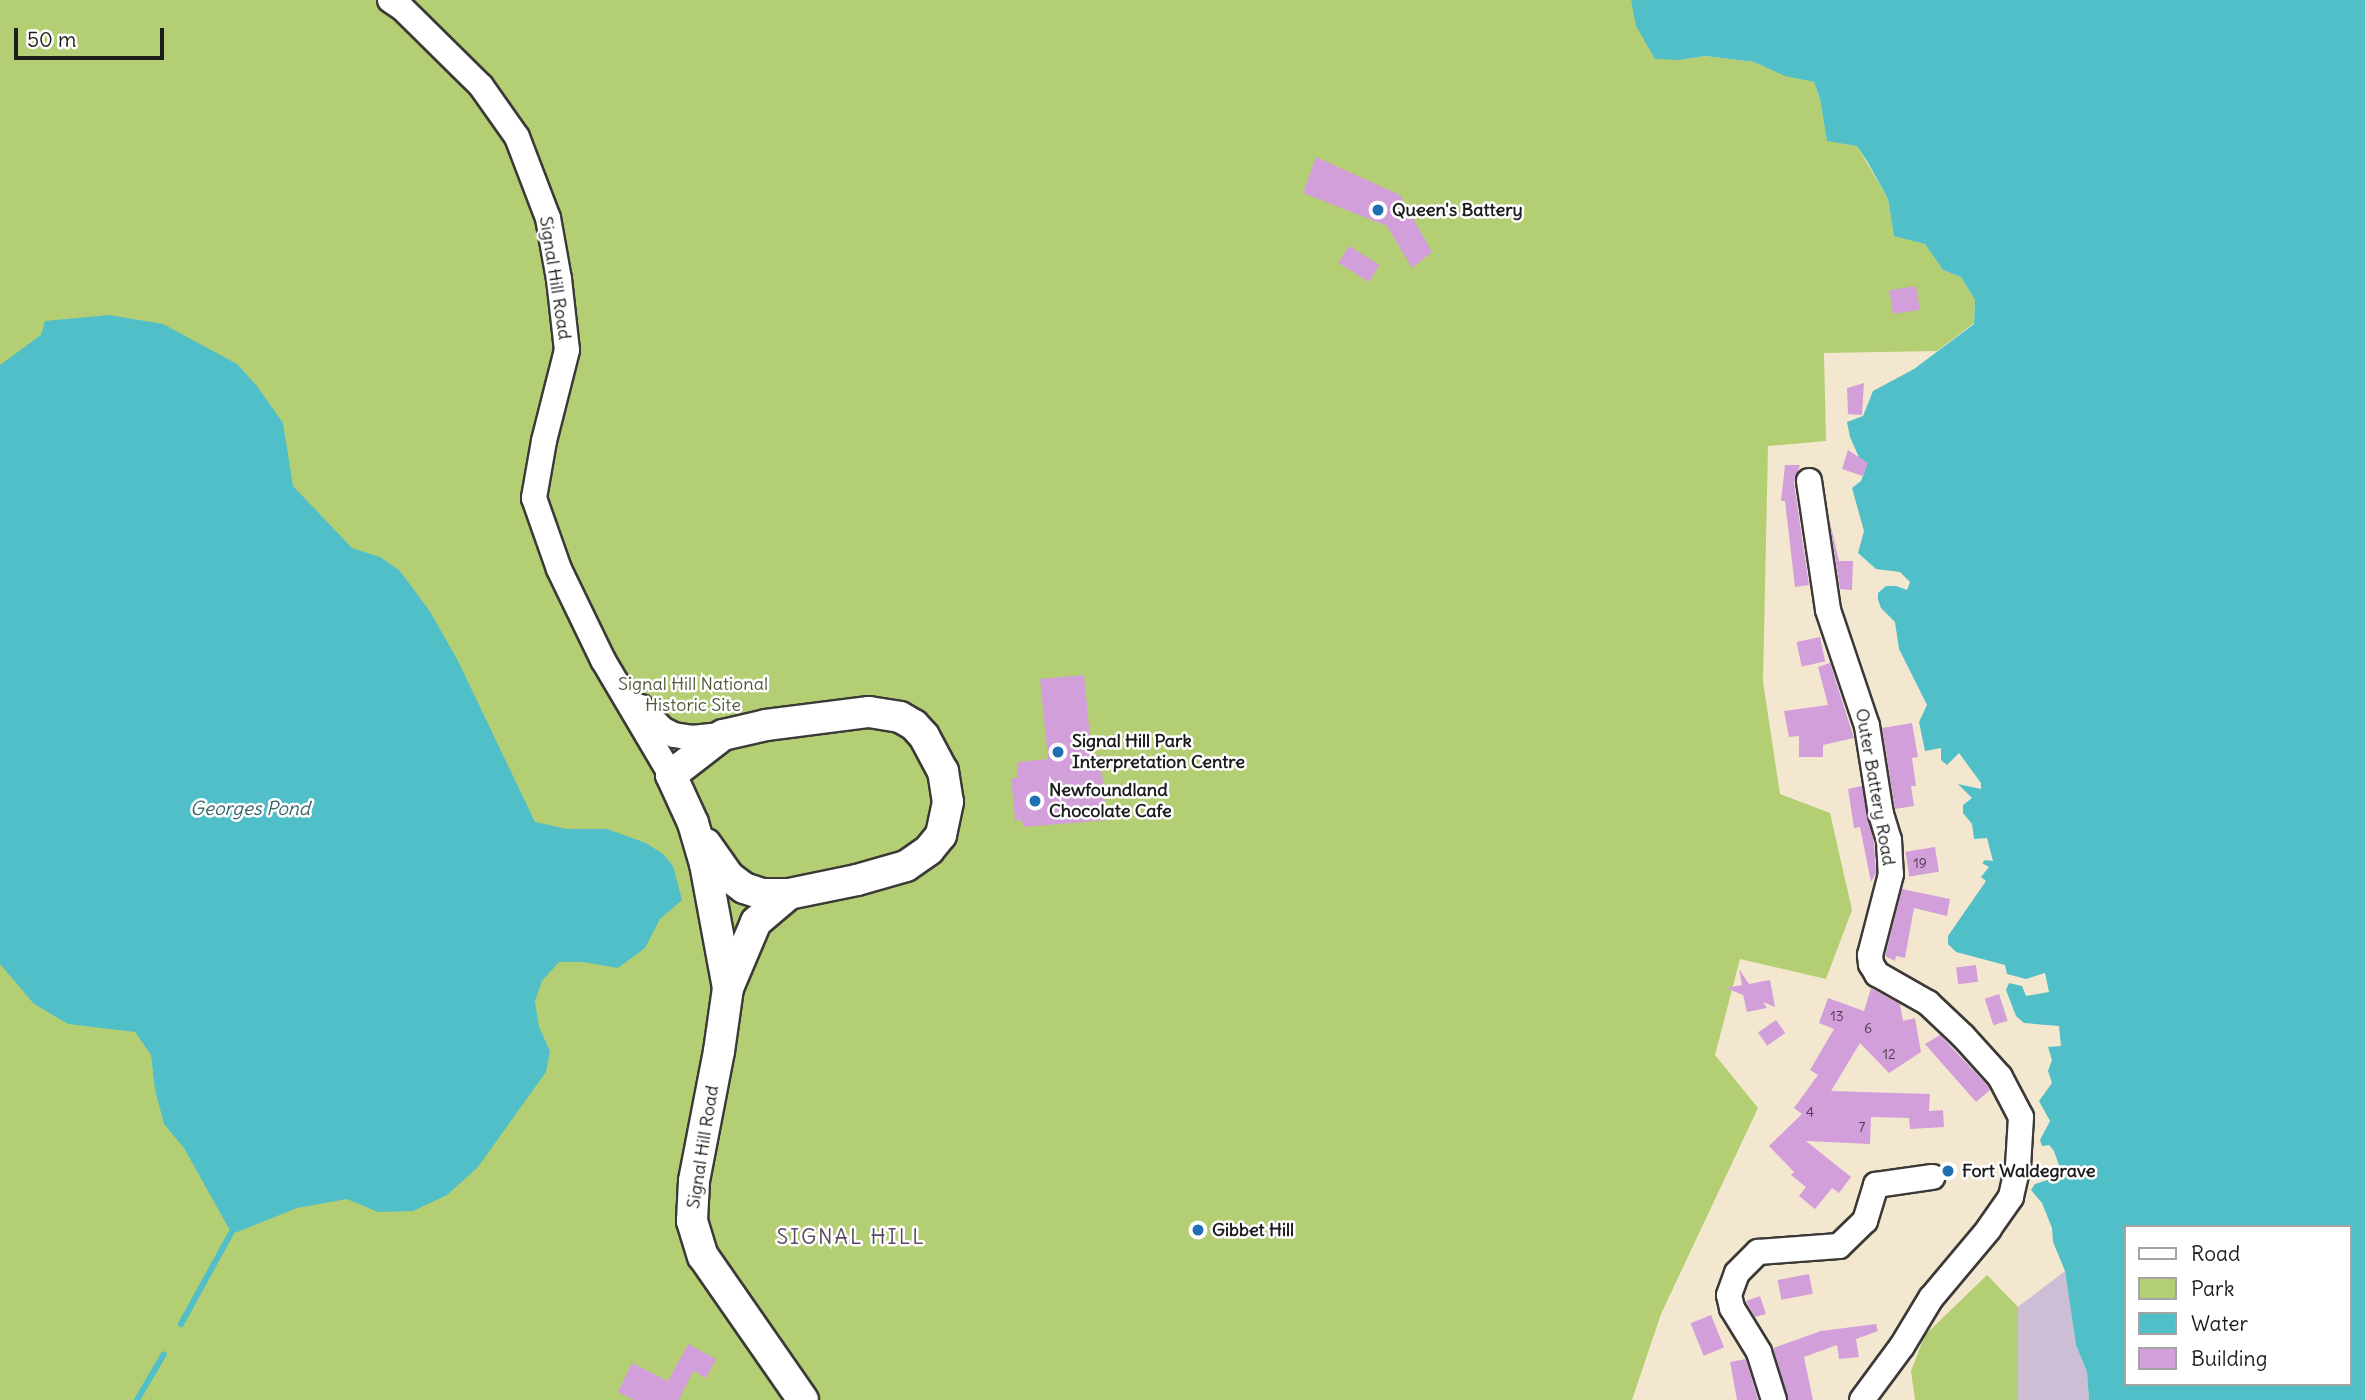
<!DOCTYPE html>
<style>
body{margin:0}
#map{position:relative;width:2365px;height:1400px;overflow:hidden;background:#f4e7d0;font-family:Delius,sans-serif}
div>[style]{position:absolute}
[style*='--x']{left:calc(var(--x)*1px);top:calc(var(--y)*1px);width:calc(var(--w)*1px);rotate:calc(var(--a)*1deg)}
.industrial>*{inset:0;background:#ccbed4}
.green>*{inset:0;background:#b4ce73}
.water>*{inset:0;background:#51bfc7}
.stream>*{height:6px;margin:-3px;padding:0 3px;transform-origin:3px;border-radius:3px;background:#51bfc7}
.building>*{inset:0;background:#d39fda;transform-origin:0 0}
.roads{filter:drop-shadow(2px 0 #3c3a37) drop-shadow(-2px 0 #3c3a37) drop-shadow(0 2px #3c3a37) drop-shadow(0 -2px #3c3a37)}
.minor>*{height:24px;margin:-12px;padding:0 12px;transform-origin:12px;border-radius:12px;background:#fff}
.tertiary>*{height:30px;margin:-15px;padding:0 15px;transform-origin:15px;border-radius:15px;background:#fff}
.dots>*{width:19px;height:19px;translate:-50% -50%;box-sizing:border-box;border:4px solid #fff;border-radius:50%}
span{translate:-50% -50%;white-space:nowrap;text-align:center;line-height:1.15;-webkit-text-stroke:5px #fff;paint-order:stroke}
.number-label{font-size:14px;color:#4a3d4c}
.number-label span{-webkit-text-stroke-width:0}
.poi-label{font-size:18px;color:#1c1c1c;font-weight:700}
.left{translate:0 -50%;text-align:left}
.street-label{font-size:18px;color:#1c1c1c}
.park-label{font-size:18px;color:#515a3a}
.water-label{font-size:19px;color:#346569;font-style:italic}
.quarter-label{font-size:21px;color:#5c4a5e;letter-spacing:2px}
.legend{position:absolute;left:2124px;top:1225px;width:228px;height:161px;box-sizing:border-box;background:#fff;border:2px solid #a4a4a4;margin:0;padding:9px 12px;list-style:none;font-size:21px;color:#1c1c1c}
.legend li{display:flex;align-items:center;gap:14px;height:35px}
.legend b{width:35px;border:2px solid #a4a4a4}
.scale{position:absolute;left:14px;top:28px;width:150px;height:32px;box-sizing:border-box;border:4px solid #1c1c1c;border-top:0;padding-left:9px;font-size:21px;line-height:24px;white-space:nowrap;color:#1c1c1c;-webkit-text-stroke:5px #fff;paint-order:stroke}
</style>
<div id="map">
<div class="industrial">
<div style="clip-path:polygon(2065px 1271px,2076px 1345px,2087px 1372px,2089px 1400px,2018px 1400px,2018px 1307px)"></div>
</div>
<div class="green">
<div style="clip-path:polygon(0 0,1631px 0,1633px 8px,1679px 60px,1705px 56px,1754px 62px,1785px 75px,1814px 82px,1820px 99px,1827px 140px,1857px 146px,1888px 199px,1894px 235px,1925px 244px,1943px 270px,1961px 277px,1975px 300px,1974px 323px,1937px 351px,1824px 353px,1826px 441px,1768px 446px,1763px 682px,1780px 794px,1830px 813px,1852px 910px,1826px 979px,1740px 959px,1715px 1055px,1758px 1108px,1661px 1314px,1632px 1400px,0 1400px)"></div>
<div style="clip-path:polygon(1987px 1275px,2018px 1307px,2018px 1400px,1915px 1400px,1911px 1371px,1925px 1335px)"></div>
</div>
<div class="water">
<div style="clip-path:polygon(evenodd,1631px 0,2365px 0,2365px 1400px,2089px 1400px,2087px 1372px,2076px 1345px,2065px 1271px,2053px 1242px,2052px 1228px,2042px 1203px,2031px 1190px,2035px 1184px,2057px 1177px,2061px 1171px,2054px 1151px,2049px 1145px,2042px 1146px,2040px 1140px,2050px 1121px,2039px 1101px,2052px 1083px,2048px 1071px,2052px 1060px,2048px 1047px,2061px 1046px,2059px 1026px,2024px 1023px,2016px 1016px,2006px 990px,2009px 983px,2022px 986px,2026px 996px,2049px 992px,2045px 973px,2026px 979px,2007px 974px,2005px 965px,1956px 952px,1948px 944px,1948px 936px,1986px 881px,1981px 877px,1989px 867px,1982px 863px,1985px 860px,1993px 861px,1987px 838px,1974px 839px,1972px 824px,1963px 813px,1963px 805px,1972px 798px,1958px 784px,1981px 789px,1981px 783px,1959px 753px,1947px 765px,1941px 760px,1941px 748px,1925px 751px,1919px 722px,1927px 705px,1899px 649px,1895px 622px,1881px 608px,1878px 600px,1878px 593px,1886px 586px,1896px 586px,1907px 590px,1910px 582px,1900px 572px,1876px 569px,1858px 553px,1864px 531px,1852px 488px,1861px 481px,1865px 471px,1850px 437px,1847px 422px,1863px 416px,1873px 391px,1914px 369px,1974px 324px,1975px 300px,1961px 277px,1943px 270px,1925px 244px,1894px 236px,1888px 199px,1867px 161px,1857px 146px,1827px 141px,1820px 99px,1814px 82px,1785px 76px,1754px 62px,1705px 56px,1679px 60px,1655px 59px,1636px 26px,1631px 0,2125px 1227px,2349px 1227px,2349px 1384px,2125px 1384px,2125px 1227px)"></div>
<div style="clip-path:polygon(109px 315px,163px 324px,237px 364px,257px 386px,283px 423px,293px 486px,352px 548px,380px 557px,399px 570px,429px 610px,458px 661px,535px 822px,567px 829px,607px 829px,646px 843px,663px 854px,673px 866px,682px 900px,660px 919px,645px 948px,618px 968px,583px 962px,559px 962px,542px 981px,535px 1001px,539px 1027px,550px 1051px,546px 1072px,478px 1167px,447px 1195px,413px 1211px,378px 1212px,347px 1199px,297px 1208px,232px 1234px,184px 1148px,164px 1124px,155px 1090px,151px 1055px,135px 1032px,68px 1024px,34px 1004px,0 964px,0 365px,41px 335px,45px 321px)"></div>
</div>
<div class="stream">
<div style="--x:181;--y:1324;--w:104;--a:-61.2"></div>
<div style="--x:137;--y:1400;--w:53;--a:-59.6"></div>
</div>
<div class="building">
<div style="clip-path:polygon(1316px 157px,1400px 195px,1432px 252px,1412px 268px,1387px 226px,1303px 193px)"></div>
<div style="left:1349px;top:246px;width:36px;height:20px;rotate:32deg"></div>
<div style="left:1916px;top:286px;width:24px;height:27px;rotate:81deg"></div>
<div style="clip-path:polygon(1864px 383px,1862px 415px,1848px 414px,1847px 388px)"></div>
<div style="clip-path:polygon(1848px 450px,1868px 463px,1863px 476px,1842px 469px)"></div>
<div style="clip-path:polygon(1785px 465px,1800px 465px,1794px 483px,1809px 585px,1795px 587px,1785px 501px,1781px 501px)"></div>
<div style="clip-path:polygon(1829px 518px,1839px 561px,1853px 561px,1852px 590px,1840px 589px)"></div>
<div style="left:1820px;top:637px;width:25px;height:24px;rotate:78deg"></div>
<div style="clip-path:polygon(1830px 663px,1854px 738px,1823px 745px,1823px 757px,1799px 757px,1799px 736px,1789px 737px,1784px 711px,1828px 705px,1818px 667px)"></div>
<div style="clip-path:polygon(1084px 675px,1092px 756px,1100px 755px,1107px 820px,1023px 827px,1022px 820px,1015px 821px,1011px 778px,1018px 778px,1017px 762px,1048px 759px,1040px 679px)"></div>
<div style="clip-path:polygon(1912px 723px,1918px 757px,1912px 758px,1916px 786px,1911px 786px,1914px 806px,1895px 809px,1882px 728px)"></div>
<div style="clip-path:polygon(1862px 786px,1874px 843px,1876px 873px,1871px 882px,1860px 827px,1854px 828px,1848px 789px)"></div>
<div style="left:1935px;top:847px;width:25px;height:30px;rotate:81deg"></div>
<div style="clip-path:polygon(1902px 889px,1950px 899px,1947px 916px,1914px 908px,1905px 958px,1896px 956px,1895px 961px,1885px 956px)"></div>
<div style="left:1976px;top:965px;width:17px;height:20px;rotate:83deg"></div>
<div style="clip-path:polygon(1739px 969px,1749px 984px,1770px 980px,1775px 1007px,1763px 1002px,1767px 1008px,1747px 1012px,1743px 995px,1726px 988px,1742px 985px)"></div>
<div style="clip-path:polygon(1871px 988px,1900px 1004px,1903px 1021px,1915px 1018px,1921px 1052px,1889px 1073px,1860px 1043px,1831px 1091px,1930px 1094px,1929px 1111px,1943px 1110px,1944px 1127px,1910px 1129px,1909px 1118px,1871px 1117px,1870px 1144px,1806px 1141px,1851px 1177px,1839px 1193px,1832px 1188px,1815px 1209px,1799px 1196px,1806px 1187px,1791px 1175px,1794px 1172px,1769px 1146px,1802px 1114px,1794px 1108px,1818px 1075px,1810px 1070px,1834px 1029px,1819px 1023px,1828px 998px,1864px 1011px)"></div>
<div style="left:1999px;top:994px;width:28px;height:15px;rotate:72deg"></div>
<div style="left:1776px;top:1020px;width:16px;height:22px;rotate:55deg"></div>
<div style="clip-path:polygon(1940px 1035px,1988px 1086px,1990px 1090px,1976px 1102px,1925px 1044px)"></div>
<div style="left:1809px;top:1274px;width:20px;height:32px;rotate:79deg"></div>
<div style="clip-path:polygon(1760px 1296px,1766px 1314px,1755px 1317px,1746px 1301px)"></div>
<div style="left:1711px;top:1315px;width:35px;height:22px;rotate:68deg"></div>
<div style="clip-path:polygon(1876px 1324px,1878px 1331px,1856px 1339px,1859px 1357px,1839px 1359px,1837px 1345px,1804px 1357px,1813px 1400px,1788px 1400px,1773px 1348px,1821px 1331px)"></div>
<div style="clip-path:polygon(688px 1344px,716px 1359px,706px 1378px,693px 1371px,679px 1400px,634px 1400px,618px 1392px,632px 1363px,668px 1381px)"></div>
<div style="clip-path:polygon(1746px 1359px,1758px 1400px,1737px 1400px,1730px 1362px)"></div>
</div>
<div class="roads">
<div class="minor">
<div style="--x:390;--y:0;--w:14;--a:34"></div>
<div style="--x:402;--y:8;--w:111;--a:44.6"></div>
<div style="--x:481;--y:86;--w:62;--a:54.8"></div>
<div style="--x:517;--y:137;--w:87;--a:69.1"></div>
<div style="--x:548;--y:218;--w:62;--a:79.8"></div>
<div style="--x:559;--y:279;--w:71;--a:83.6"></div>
<div style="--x:567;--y:350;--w:94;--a:104.2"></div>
<div style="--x:544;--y:441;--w:58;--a:100"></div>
<div style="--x:534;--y:498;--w:75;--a:70.6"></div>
<div style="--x:559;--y:569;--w:101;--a:64.2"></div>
<div style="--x:603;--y:660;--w:134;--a:59.4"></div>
<div style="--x:1809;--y:481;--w:130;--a:81.6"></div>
<div style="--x:1828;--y:610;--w:122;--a:71.4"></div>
<div style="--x:1867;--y:726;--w:89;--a:81"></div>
<div style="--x:1881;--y:814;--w:27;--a:73"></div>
<div style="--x:1889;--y:840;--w:34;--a:87"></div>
<div style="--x:1891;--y:874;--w:84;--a:104.5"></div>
<div style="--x:1870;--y:955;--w:9;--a:84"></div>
<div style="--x:1871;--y:964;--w:12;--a:59"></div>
<div style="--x:1877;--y:974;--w:59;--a:29.6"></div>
<div style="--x:1928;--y:1003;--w:48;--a:43.3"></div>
<div style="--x:1963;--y:1036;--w:55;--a:47.9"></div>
<div style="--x:2000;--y:1077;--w:45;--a:62.3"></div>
<div style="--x:2021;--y:1117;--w:49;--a:93.5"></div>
<div style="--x:2018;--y:1166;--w:32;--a:103"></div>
<div style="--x:2011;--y:1197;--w:39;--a:125"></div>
<div style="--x:1989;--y:1229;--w:90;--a:130"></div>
<div style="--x:1931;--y:1298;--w:56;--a:121.1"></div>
<div style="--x:1902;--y:1346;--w:67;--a:126.5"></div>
<div style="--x:641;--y:707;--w:30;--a:46"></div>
<div style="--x:662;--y:729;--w:13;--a:27"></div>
<div style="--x:674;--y:735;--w:18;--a:9"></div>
<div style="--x:692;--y:738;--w:31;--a:-6"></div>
<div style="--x:1774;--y:1400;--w:50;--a:-107.4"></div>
<div style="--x:1759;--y:1352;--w:52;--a:-121.5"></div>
<div style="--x:1732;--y:1308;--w:13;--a:-103"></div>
<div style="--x:1729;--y:1295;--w:23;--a:-70"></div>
<div style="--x:1737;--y:1273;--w:30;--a:-45"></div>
<div style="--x:1758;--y:1252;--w:81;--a:-4.2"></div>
<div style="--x:1839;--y:1246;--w:36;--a:-44"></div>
<div style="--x:1865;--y:1221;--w:38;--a:-73"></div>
<div style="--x:1876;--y:1185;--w:57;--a:-8.1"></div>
</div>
<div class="tertiary">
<div style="--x:706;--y:844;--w:39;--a:55"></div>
<div style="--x:728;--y:876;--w:20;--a:37"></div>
<div style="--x:744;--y:888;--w:20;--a:18"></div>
<div style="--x:763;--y:894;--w:26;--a:0"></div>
<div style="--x:728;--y:988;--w:126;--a:-100.5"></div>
<div style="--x:705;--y:864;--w:43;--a:-106.3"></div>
<div style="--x:693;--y:823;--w:53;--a:-114.6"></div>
<div style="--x:671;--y:775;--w:66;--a:-37.6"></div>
<div style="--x:723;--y:735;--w:44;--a:-13.1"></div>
<div style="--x:766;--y:725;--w:104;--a:-7.2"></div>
<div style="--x:869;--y:712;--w:31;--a:9"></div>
<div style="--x:900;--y:717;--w:16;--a:30"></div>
<div style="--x:914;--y:725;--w:15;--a:48"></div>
<div style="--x:924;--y:736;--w:40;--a:62"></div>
<div style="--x:943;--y:771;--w:31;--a:81"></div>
<div style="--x:948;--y:802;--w:34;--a:102"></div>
<div style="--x:941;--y:835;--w:19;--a:129"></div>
<div style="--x:929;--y:850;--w:28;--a:145"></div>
<div style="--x:906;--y:866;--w:51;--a:164.1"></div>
<div style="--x:857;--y:880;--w:69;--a:168.4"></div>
<div style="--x:789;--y:894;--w:43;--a:139.7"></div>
<div style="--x:756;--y:922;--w:72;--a:113"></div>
<div style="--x:728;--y:988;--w:64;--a:98.1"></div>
<div style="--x:719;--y:1051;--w:132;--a:100.9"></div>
<div style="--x:694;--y:1181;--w:40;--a:92.9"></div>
<div style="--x:692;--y:1221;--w:37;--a:73"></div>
<div style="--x:703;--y:1256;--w:175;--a:55.2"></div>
</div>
</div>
<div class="dots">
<div style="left:1378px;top:210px;background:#1f6fb2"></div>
<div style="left:1058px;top:752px;background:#1f6fb2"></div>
<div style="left:1035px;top:801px;background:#1f6fb2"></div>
<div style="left:1948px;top:1171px;background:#1f6fb2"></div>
<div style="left:1198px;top:1230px;background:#1f6fb2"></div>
</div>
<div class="number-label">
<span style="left:1920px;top:863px">19</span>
<span style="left:1837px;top:1016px">13</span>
<span style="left:1868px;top:1028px">6</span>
<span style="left:1889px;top:1054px">12</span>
<span style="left:1810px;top:1112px">4</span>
<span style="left:1862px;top:1127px">7</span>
</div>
<div class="poi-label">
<span class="left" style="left:1392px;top:210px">Queen's Battery</span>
<span class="left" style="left:1072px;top:752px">Signal Hill Park<br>Interpretation Centre</span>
<span class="left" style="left:1049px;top:801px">Newfoundland<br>Chocolate Cafe</span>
<span class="left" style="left:1962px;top:1171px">Fort Waldegrave</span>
<span class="left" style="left:1212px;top:1230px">Gibbet Hill</span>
</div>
<div class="street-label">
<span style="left:555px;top:278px;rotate:81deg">Signal Hill Road</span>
<span style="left:1875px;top:787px;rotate:80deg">Outer Battery Road</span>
<span style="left:703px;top:1147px;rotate:-81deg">Signal Hill Road</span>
</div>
<div class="park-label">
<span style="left:693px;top:695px">Signal Hill National<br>Historic Site</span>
</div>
<div class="water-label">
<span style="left:250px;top:809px">Georges Pond</span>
</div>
<div class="quarter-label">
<span style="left:851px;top:1237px">SIGNAL HILL</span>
</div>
<ul class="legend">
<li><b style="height:9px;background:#fff"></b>Road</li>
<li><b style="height:19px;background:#b4ce73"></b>Park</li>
<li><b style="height:19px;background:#51bfc7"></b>Water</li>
<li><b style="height:19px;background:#d39fda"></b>Building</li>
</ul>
<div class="scale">50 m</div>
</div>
